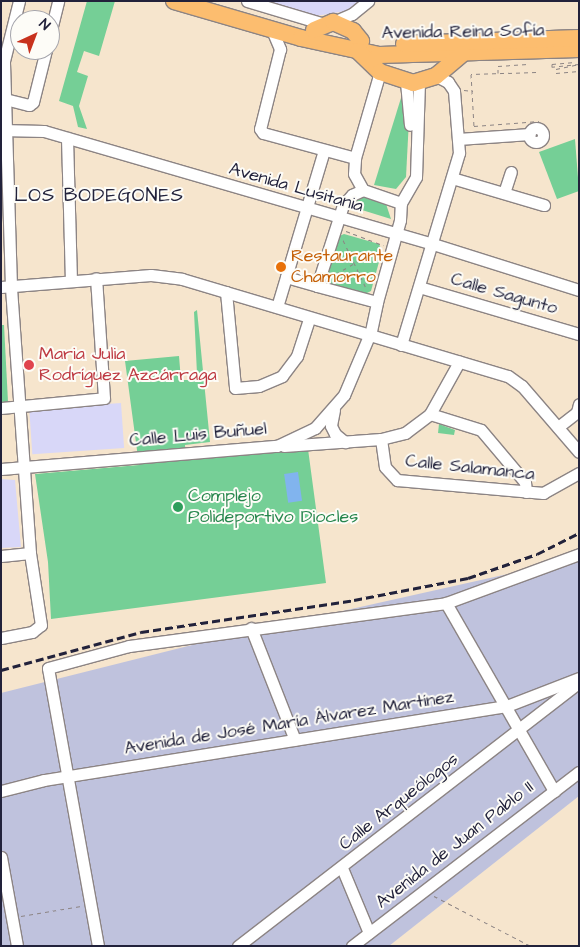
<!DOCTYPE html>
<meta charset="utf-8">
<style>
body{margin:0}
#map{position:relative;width:580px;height:947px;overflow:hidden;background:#f6e5cd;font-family:"Architects Daughter",sans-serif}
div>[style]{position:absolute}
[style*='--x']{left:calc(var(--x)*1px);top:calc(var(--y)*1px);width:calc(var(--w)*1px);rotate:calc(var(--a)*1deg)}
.built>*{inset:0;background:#d8d7f8;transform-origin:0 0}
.industrial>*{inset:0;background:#bfc2dd}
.green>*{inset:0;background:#75cf96}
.water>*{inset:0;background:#81b4ee;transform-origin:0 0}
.path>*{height:1px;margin-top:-0.5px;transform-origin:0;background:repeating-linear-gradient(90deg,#8c8484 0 4px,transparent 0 8px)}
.roads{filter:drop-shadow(1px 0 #8c8484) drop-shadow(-1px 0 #8c8484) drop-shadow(0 1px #8c8484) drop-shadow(0 -1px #8c8484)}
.minor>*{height:11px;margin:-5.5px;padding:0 5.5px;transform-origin:5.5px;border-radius:5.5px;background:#fff}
.minor>.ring{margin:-5.5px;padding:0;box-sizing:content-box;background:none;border:11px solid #fff;border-radius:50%}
.highway>*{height:16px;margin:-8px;padding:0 8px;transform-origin:8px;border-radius:8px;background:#fcbd6f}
.rail>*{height:2.5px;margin-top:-1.25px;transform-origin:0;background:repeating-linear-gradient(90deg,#22223b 0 8px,transparent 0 12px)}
.dots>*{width:14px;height:14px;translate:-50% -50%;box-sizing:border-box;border:2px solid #fdfcf7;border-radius:50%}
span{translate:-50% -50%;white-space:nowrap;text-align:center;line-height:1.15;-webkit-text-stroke:4px #fdfcf7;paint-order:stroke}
.street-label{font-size:18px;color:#22223b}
.food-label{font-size:18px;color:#c56008}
.left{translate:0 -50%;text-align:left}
.health-label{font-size:18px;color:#be3a42}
.leisure-label{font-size:18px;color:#27864d}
.neighbourhood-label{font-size:19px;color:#22223b;letter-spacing:1px}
.frame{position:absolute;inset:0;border:2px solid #22223b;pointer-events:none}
.north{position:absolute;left:10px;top:10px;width:50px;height:50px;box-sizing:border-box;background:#fdfcf7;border:1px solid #a5a5ac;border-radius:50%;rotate:43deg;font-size:14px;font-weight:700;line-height:20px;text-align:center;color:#22223b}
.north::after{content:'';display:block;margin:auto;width:18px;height:22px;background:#c8321e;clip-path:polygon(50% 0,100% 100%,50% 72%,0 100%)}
</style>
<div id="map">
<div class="built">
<div style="clip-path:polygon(266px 1px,359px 1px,346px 11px,316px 16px)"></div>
<div style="left:121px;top:403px;width:45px;height:92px;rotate:86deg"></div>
<div style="clip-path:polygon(1px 479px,15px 480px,21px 547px,1px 548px)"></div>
</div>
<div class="industrial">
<div style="clip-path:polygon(579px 558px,579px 796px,389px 946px,1px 946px,1px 693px,208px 641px)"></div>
</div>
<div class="green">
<div style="clip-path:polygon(87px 1px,115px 1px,99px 56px,84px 51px,77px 72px,88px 76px,79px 106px,87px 129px,78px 127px,73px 106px,59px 101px)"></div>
<div style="clip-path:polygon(401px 98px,410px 100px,406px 177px,396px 189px,374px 185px)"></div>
<div style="clip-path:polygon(575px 139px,579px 191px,557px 199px,539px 152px)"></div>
<div style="clip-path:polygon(369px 194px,386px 204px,391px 219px,349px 206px,354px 200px)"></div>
<div style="clip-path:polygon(344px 234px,379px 244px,382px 251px,371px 291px,365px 294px,329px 284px,325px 277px,337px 237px)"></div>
<div style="clip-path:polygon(197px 310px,210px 442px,185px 445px,186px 460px,308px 449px,326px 583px,51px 619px,48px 562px,35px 474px,139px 465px,125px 361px,179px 356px,181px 380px,191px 380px,192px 375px,197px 374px,194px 312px)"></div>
<div style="clip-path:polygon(1px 325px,4px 325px,8px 402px,1px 402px)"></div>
<div style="clip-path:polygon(439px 424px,455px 430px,454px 435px,438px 433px)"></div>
</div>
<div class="water">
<div style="left:298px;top:472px;width:29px;height:14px;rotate:82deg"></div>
</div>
<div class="path">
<div style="--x:556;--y:69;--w:24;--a:-12"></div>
<div style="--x:579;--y:64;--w:27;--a:174"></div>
<div style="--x:552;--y:67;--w:3;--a:-90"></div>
<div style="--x:552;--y:64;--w:23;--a:-5"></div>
<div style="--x:536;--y:72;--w:65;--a:178.2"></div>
<div style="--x:471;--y:74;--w:52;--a:86.7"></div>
<div style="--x:474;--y:126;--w:65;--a:-4.4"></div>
<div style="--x:498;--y:73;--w:7;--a:-90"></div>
<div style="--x:498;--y:66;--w:30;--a:-4"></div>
<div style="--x:556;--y:73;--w:23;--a:-5"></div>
<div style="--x:464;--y:90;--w:9;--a:6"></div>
<div style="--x:346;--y:231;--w:40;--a:21"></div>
<div style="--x:343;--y:240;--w:53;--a:64.4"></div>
<div style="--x:329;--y:278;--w:61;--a:-30.3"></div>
<div style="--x:434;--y:896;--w:109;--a:27.3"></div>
<div style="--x:21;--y:916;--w:61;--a:-9.5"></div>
</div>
<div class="roads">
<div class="minor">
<div style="--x:247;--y:1;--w:80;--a:16.6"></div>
<div style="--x:333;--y:22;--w:21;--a:-23"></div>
<div style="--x:352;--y:14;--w:21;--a:-39"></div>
<div style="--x:272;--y:30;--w:21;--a:67"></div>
<div style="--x:280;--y:49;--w:82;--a:104"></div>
<div style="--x:260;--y:129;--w:5;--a:53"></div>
<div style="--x:263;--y:133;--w:95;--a:15.2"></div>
<div style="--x:50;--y:34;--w:34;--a:-76"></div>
<div style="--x:406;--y:82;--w:43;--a:84.7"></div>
<div style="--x:5;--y:99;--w:25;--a:14"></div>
<div style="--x:29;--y:105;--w:5;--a:-37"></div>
<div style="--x:33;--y:102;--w:54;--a:-76"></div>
<div class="ring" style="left:529px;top:128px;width:3px;height:3px"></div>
<div style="--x:1;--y:130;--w:43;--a:1.3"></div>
<div style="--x:44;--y:131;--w:405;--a:16.2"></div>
<div style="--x:433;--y:244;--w:153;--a:17.5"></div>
<div style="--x:67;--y:138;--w:141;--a:88.4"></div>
<div style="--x:458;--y:139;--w:72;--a:-4"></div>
<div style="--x:452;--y:178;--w:96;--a:16.4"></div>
<div style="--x:363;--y:190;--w:18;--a:-119"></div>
<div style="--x:354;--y:174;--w:16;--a:-86"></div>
<div style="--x:355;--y:158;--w:90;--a:-73.8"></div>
<div style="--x:504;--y:193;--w:22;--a:-72"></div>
<div style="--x:401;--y:203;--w:30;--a:-60"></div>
<div style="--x:416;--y:177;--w:95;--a:-88.2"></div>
<div style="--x:286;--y:277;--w:32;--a:16"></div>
<div style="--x:317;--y:286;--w:62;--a:14.9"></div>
<div style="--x:377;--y:302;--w:85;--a:-74.3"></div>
<div style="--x:400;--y:220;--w:17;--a:-87"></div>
<div style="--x:401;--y:203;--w:40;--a:-161.1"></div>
<div style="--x:363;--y:190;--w:12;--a:156"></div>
<div style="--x:352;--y:195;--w:13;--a:132"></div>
<div style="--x:343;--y:205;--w:85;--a:107.8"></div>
<div style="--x:1;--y:287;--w:150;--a:-4.6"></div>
<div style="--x:151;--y:275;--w:31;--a:7"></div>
<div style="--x:182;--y:279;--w:340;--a:16.6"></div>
<div style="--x:508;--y:376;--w:17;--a:36"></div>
<div style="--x:522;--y:386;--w:87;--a:49.2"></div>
<div style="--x:419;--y:287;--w:167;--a:16.4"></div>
<div style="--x:226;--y:292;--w:96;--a:84.6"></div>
<div style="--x:235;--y:388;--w:24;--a:-5"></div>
<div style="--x:259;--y:386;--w:25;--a:-23"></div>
<div style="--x:282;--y:376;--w:25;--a:-53"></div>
<div style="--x:297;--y:356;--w:40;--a:-72"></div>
<div style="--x:277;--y:307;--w:164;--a:-73.3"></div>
<div style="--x:401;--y:345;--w:201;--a:-73.2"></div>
<div style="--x:459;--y:153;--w:62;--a:-94.6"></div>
<div style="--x:454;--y:91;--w:11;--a:-124"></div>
<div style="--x:448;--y:82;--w:13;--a:-153"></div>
<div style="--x:1;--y:408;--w:103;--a:-5.5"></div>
<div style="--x:104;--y:398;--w:120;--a:-93.8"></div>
<div style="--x:334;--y:410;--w:16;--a:101"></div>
<div style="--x:331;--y:426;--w:9;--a:63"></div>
<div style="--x:335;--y:434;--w:13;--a:39"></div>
<div style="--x:430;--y:414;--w:53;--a:17.4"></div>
<div style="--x:481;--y:430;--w:68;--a:49.8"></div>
<div style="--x:525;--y:482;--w:10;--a:84"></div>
<div style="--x:558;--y:427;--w:24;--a:-38"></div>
<div style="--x:577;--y:412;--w:8;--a:-76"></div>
<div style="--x:381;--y:439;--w:28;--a:82"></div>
<div style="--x:385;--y:467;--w:18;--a:47"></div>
<div style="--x:397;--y:480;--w:147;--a:5.1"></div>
<div style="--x:543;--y:493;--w:41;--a:-29.1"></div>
<div style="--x:284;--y:446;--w:97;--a:-4.1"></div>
<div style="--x:381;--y:439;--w:25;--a:-14"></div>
<div style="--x:405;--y:433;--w:31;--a:-37"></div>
<div style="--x:430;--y:414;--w:60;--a:-60.9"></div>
<div style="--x:1;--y:469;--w:277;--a:-4.8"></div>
<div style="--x:277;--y:446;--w:42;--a:-25.3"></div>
<div style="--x:315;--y:428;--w:44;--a:-48.7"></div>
<div style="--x:344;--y:395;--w:69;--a:-67.1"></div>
<div style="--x:371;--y:331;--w:30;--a:-78"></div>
<div style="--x:1;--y:556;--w:29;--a:-6"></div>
<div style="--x:446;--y:603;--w:217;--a:60.1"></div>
<div style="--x:251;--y:628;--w:120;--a:68.6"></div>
<div style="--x:1;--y:638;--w:32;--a:-11"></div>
<div style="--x:32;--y:632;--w:11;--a:-38"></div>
<div style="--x:41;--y:625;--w:73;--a:-98.7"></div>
<div style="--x:30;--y:553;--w:268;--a:-94.1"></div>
<div style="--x:11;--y:286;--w:156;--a:-91.8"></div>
<div style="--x:6;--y:130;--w:69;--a:-91.7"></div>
<div style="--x:4;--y:61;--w:62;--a:-76"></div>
<div style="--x:1;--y:791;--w:44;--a:-14.3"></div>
<div style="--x:44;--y:780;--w:469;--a:-9.1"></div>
<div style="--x:507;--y:706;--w:77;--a:-21.3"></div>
<div style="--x:1;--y:857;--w:90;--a:79.8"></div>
<div style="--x:342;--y:868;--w:70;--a:67.4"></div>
<div style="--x:98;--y:946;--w:282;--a:-100.2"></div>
<div style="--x:48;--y:668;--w:84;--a:-15.2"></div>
<div style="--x:129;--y:646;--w:320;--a:-7.7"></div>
<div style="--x:446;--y:603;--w:142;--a:-20.2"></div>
<div style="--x:238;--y:946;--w:428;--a:-37.7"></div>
<div style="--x:352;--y:946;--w:286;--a:-37.5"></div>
</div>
<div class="highway">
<div style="--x:174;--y:1;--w:132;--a:16.2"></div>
<div style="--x:301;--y:38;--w:80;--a:12.3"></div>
<div style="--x:379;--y:55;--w:200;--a:-1.7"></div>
<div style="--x:314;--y:30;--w:21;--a:-23"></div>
<div style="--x:333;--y:22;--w:22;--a:24"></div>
<div style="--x:353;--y:31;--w:13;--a:51"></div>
<div style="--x:404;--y:44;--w:175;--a:-2"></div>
<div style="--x:358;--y:51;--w:30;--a:44"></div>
<div style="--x:380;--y:72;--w:35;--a:18"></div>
<div style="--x:413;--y:83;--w:24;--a:-17"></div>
<div style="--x:436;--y:76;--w:34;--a:-40"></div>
</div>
</div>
<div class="rail">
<div style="--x:1;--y:670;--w:145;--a:-15.2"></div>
<div style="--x:141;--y:632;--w:215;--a:-8.5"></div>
<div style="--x:354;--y:600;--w:116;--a:-10.9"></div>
<div style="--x:468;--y:578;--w:73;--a:-19.2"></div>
<div style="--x:537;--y:554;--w:47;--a:-26.6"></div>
</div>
<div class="dots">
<div style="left:281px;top:267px;background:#e8710a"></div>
<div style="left:29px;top:365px;background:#e0444e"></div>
<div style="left:178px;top:507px;background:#2e9e5b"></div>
</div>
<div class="street-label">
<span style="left:463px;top:32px;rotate:-1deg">Avenida Reina Sofía</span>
<span style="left:296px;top:188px;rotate:16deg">Avenida Lusitania</span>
<span style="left:504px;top:294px;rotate:16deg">Calle Sagunto</span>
<span style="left:198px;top:435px;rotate:-5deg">Calle Luis Buñuel</span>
<span style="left:470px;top:468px;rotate:6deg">Calle Salamanca</span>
<span style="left:289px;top:723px;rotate:-9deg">Avenida de José María Álvarez Martínez</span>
<span style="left:399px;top:802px;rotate:-38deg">Calle Arqueólogos</span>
<span style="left:455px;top:845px;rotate:-38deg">Avenida de Juan Pablo II</span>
</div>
<div class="food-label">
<span class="left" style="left:291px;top:267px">Restaurante<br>Chamorro</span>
</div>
<div class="health-label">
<span class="left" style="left:39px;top:365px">Maria Julia<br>Rodríguez Azcárraga</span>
</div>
<div class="leisure-label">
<span class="left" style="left:188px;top:507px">Complejo<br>Polideportivo Diocles</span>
</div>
<div class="neighbourhood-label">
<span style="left:99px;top:196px">LOS BODEGONES</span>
</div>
<div class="frame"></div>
<div class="north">N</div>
</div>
